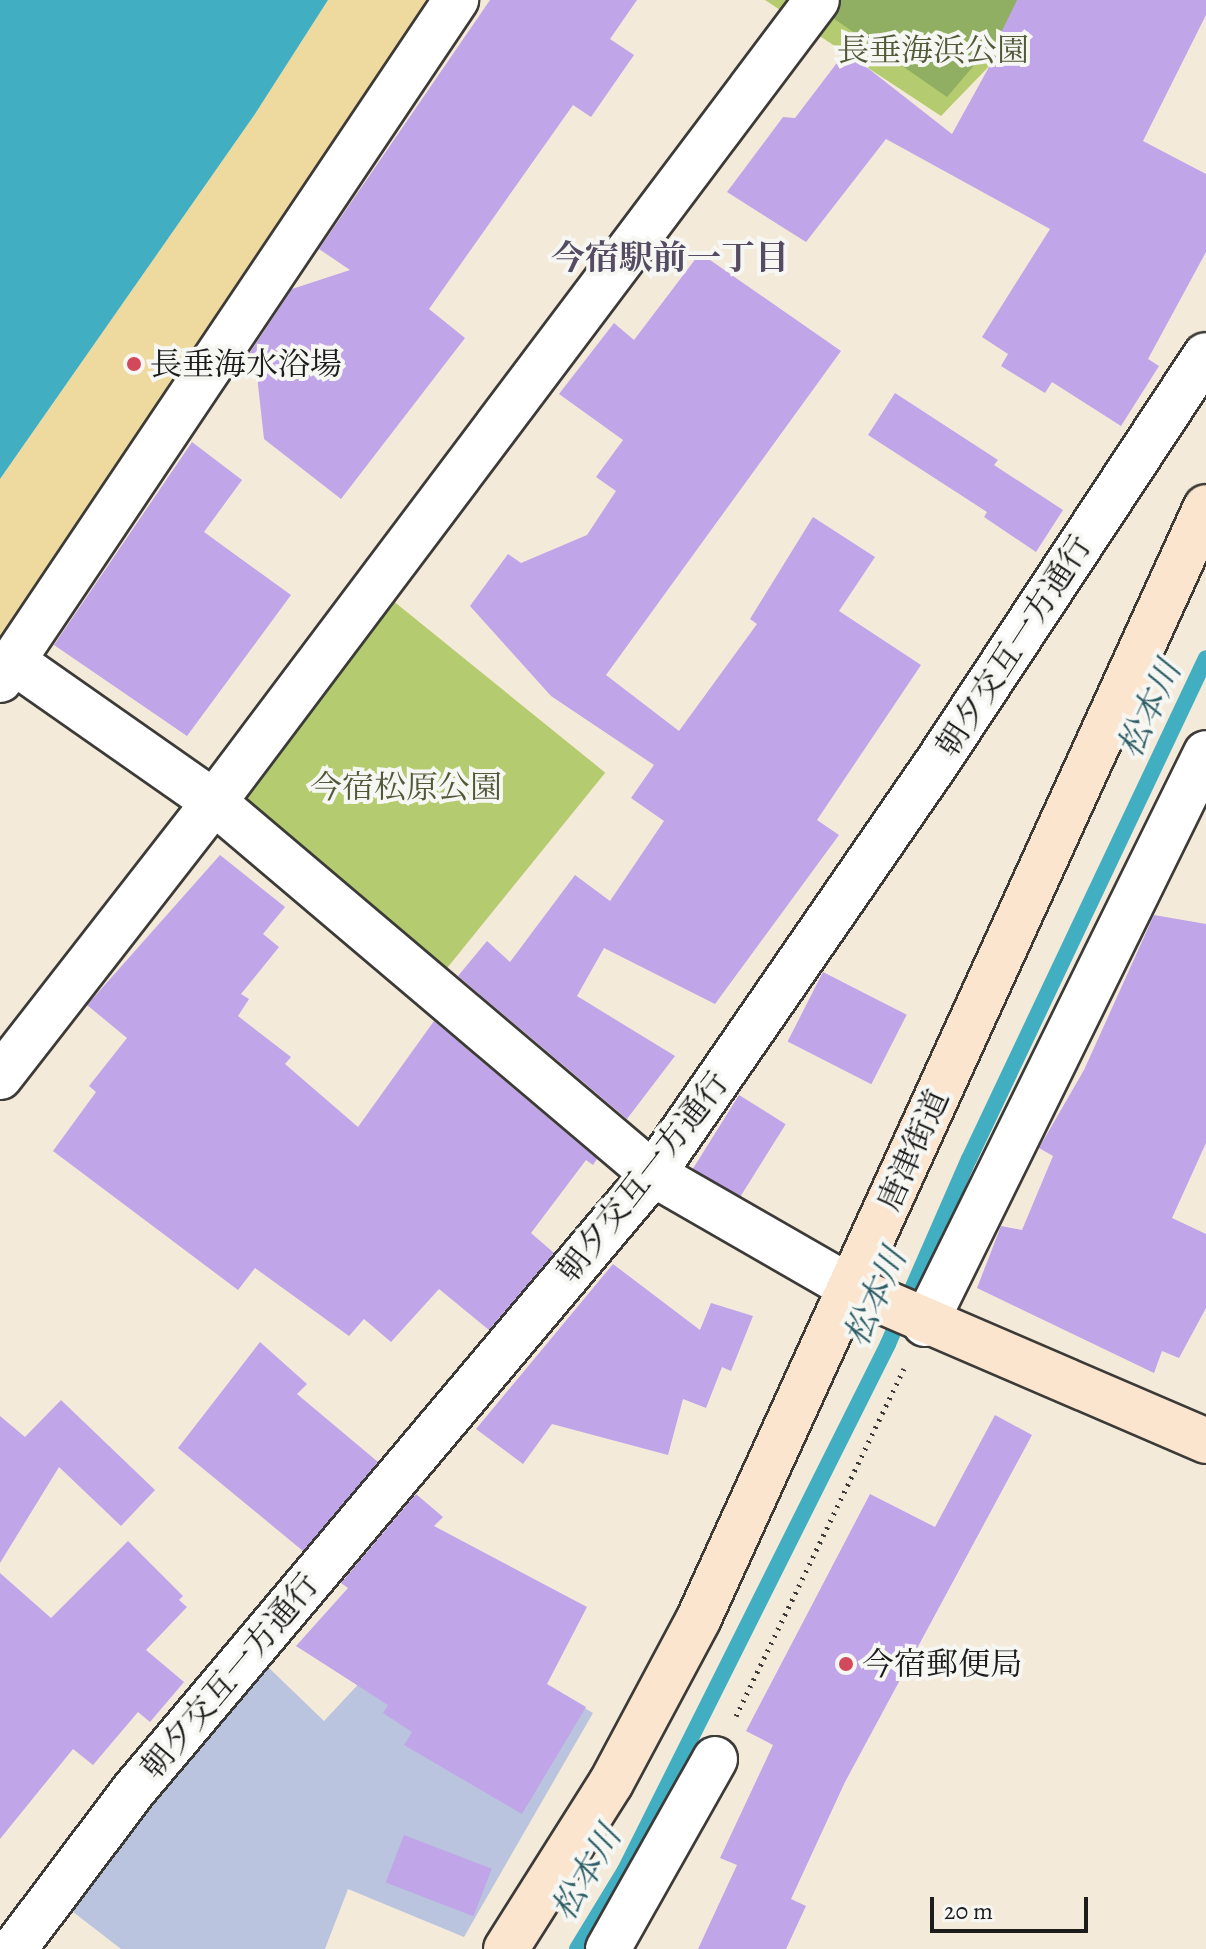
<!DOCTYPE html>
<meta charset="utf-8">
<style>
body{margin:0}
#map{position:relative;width:1206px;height:1949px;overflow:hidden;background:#f4eada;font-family:Alegreya,"Noto Serif JP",serif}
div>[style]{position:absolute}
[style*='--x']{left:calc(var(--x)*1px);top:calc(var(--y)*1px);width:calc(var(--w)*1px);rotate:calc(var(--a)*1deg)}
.industrial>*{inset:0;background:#bac4de}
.green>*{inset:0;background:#b5cb6f;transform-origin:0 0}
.forest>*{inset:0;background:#90af62}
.sand>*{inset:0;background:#eeda9e}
.water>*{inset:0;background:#42aec1}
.stream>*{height:16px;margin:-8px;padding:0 8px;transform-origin:8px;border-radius:8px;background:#42aec1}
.building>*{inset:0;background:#c0a5e8;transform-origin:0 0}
.path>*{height:5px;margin-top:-2.5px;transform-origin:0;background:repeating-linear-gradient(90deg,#3c3b38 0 2px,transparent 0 8px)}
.roads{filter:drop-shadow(2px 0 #3c3b38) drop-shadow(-2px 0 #3c3b38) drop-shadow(0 2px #3c3b38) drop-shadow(0 -2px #3c3b38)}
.street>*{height:44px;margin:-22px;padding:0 22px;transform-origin:22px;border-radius:22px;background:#fff}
.secondary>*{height:44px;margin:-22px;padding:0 22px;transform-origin:22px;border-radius:22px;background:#fbe5cf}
.dots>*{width:22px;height:22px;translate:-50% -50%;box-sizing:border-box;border:4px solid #f6f6f2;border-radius:50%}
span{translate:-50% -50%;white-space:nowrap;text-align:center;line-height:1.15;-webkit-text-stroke:8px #f6f6f2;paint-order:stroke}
.park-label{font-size:32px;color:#525939}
.poi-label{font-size:32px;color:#1c1c1c}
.left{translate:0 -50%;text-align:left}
.street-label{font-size:32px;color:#1c1c1c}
.neighbourhood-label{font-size:34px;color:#554c63;font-weight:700}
.water-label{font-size:34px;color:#2d5e66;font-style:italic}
.scale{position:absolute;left:930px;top:1897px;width:158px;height:36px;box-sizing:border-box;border:4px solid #1c1c1c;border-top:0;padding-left:10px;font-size:24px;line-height:28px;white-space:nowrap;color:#1c1c1c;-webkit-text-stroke:6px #f6f6f2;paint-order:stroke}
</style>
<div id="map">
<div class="industrial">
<div style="clip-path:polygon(424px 1614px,593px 1713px,464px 1937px,348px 1889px,325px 1949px,121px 1949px,68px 1908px,142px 1805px,268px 1667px,324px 1721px)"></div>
</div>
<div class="green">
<div style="clip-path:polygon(765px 0,1053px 0,941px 116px)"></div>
<div style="left:376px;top:587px;width:295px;height:269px;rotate:39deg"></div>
</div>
<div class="forest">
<div style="clip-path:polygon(807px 0,1030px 0,947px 97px)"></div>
</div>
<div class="sand">
<div style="clip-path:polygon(328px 0,429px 0,0 639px,0 479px,255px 114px)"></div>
</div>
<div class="water">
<div style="clip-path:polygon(0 0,328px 0,255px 114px,0 479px)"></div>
</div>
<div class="stream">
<div style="--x:577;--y:1949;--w:92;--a:-58.7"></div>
<div style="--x:625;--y:1870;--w:588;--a:-63.43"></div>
<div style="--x:888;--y:1344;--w:202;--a:-66.4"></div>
<div style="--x:969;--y:1159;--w:554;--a:-64.68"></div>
</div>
<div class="building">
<div style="clip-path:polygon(490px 0,637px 0,610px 39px,634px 55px,591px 117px,573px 105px,429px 309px,465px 338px,341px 499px,264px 439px,257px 376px,249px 354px,292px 289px,350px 270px,319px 249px)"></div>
<div style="clip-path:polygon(1017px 0,1206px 0,1206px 15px,1143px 141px,1206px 174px,1206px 252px,1148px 359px,1159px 366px,1121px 426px,1052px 382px,1045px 393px,1001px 366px,1008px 354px,982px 337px,1050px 229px,886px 139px,806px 242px,727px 192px,783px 117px,795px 118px,846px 51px,952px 134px,1005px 38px,1000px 35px)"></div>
<div style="clip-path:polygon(700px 253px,841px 351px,606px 675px,679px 731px,757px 624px,750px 619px,813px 517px,875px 557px,839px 611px,921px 665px,817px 820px,839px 835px,715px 1004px,604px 948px,577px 996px,675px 1056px,627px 1119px,458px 976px,487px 941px,510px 962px,575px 875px,610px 901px,664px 821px,631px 798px,654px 765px,551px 696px,470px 606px,508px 554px,521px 563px,587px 535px,616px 491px,596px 477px,623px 440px,559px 394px,614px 323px,634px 340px)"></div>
<div style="clip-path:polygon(895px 393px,998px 460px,994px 465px,1063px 510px,1036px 552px,984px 517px,987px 512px,868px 435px)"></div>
<div style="clip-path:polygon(192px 442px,242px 480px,204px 532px,291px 595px,187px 736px,54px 645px)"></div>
<div style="clip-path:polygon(220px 855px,285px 907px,263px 934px,279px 947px,241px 994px,249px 999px,238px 1016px,291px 1057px,285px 1064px,358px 1127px,434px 1021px,597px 1159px,593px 1165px,586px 1160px,531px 1233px,554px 1253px,489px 1330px,439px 1289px,391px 1342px,364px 1319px,349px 1336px,255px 1268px,238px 1290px,53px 1151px,96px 1092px,89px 1086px,127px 1038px,87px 1005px)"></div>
<div style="clip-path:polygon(1154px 915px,1206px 924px,1206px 1143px,1172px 1218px,1206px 1234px,1206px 1308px,1179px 1358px,1162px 1351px,1154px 1373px,977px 1288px,1001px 1226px,1022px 1230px,1053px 1156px,1039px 1148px,1084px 1070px)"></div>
<div style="left:823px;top:972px;width:94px;height:78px;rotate:27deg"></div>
<div style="left:739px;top:1095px;width:55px;height:87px;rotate:32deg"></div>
<div style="clip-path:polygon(613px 1264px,700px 1330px,711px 1303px,753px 1316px,731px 1371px,722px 1367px,706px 1408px,683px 1399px,668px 1455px,552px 1424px,523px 1464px,476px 1429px)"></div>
<div style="clip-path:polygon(260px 1342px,307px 1384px,297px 1394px,378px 1462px,303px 1551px,178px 1448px)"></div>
<div style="clip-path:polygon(61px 1400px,155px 1490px,121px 1526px,59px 1467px,0 1563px,0 1416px,25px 1437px)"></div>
<div style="clip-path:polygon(995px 1415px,1032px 1435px,845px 1782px,791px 1899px,806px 1906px,786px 1949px,698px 1949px,737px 1865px,720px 1858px,773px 1745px,746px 1731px,870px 1494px,935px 1527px)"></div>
<div style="clip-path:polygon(416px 1494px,443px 1517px,434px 1526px,587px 1607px,547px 1684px,586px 1707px,522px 1814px,404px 1745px,412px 1732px,383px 1713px,388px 1705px,296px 1646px,348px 1588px,341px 1583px)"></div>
<div style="clip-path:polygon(128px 1541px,183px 1596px,179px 1600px,187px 1607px,146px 1650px,184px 1682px,150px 1722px,138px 1712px,93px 1765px,73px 1749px,0 1839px,0 1573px,51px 1618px)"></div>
<div style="left:404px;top:1835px;width:94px;height:51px;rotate:21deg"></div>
</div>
<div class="path">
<div style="--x:736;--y:1716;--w:386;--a:-64.2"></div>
</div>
<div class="roads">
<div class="street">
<div style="--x:14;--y:662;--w:244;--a:35"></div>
<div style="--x:214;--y:802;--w:575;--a:40.28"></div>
<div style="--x:653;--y:1174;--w:228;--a:29.9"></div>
<div style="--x:0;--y:680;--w:819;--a:-56.15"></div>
<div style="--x:0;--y:1077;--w:348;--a:-52.1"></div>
<div style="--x:214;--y:802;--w:1003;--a:-53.06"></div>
<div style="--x:925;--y:1324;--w:636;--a:-63.8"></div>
<div style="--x:14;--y:1949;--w:198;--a:-53"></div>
<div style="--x:133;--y:1791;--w:807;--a:-49.88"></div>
<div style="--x:653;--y:1174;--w:502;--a:-55.39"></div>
<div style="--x:938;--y:761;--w:486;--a:-56.6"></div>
<div style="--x:608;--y:1949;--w:218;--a:-60.6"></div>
</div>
<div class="secondary">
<div style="--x:851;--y:1288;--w:387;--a:23.3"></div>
<div style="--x:506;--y:1949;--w:196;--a:-57.7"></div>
<div style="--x:611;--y:1783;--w:187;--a:-61.9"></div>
<div style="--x:699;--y:1618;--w:1221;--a:-65.47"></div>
</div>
</div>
<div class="dots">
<div style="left:134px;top:364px;background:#d1495b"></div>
<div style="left:846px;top:1664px;background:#d1495b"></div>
</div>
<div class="park-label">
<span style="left:933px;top:50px">長垂海浜公園</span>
<span style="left:406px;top:787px">今宿松原公園</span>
</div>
<div class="poi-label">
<span class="left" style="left:150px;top:364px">長垂海水浴場</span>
<span class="left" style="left:862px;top:1664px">今宿郵便局</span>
</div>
<div class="street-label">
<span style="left:1014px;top:646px;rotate:-57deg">朝夕交互一方通行</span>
<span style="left:913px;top:1150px;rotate:-66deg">唐津街道</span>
<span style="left:643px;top:1177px;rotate:-52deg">朝夕交互一方通行</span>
<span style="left:230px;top:1676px;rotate:-50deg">朝夕交互一方通行</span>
</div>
<div class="neighbourhood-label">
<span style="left:670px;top:258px">今宿駅前一丁目</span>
</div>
<div class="water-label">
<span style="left:1149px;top:709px;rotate:-65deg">松本川</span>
<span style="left:875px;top:1297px;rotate:-66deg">松本川</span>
<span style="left:586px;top:1873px;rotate:-60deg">松本川</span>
</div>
<div class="scale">20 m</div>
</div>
